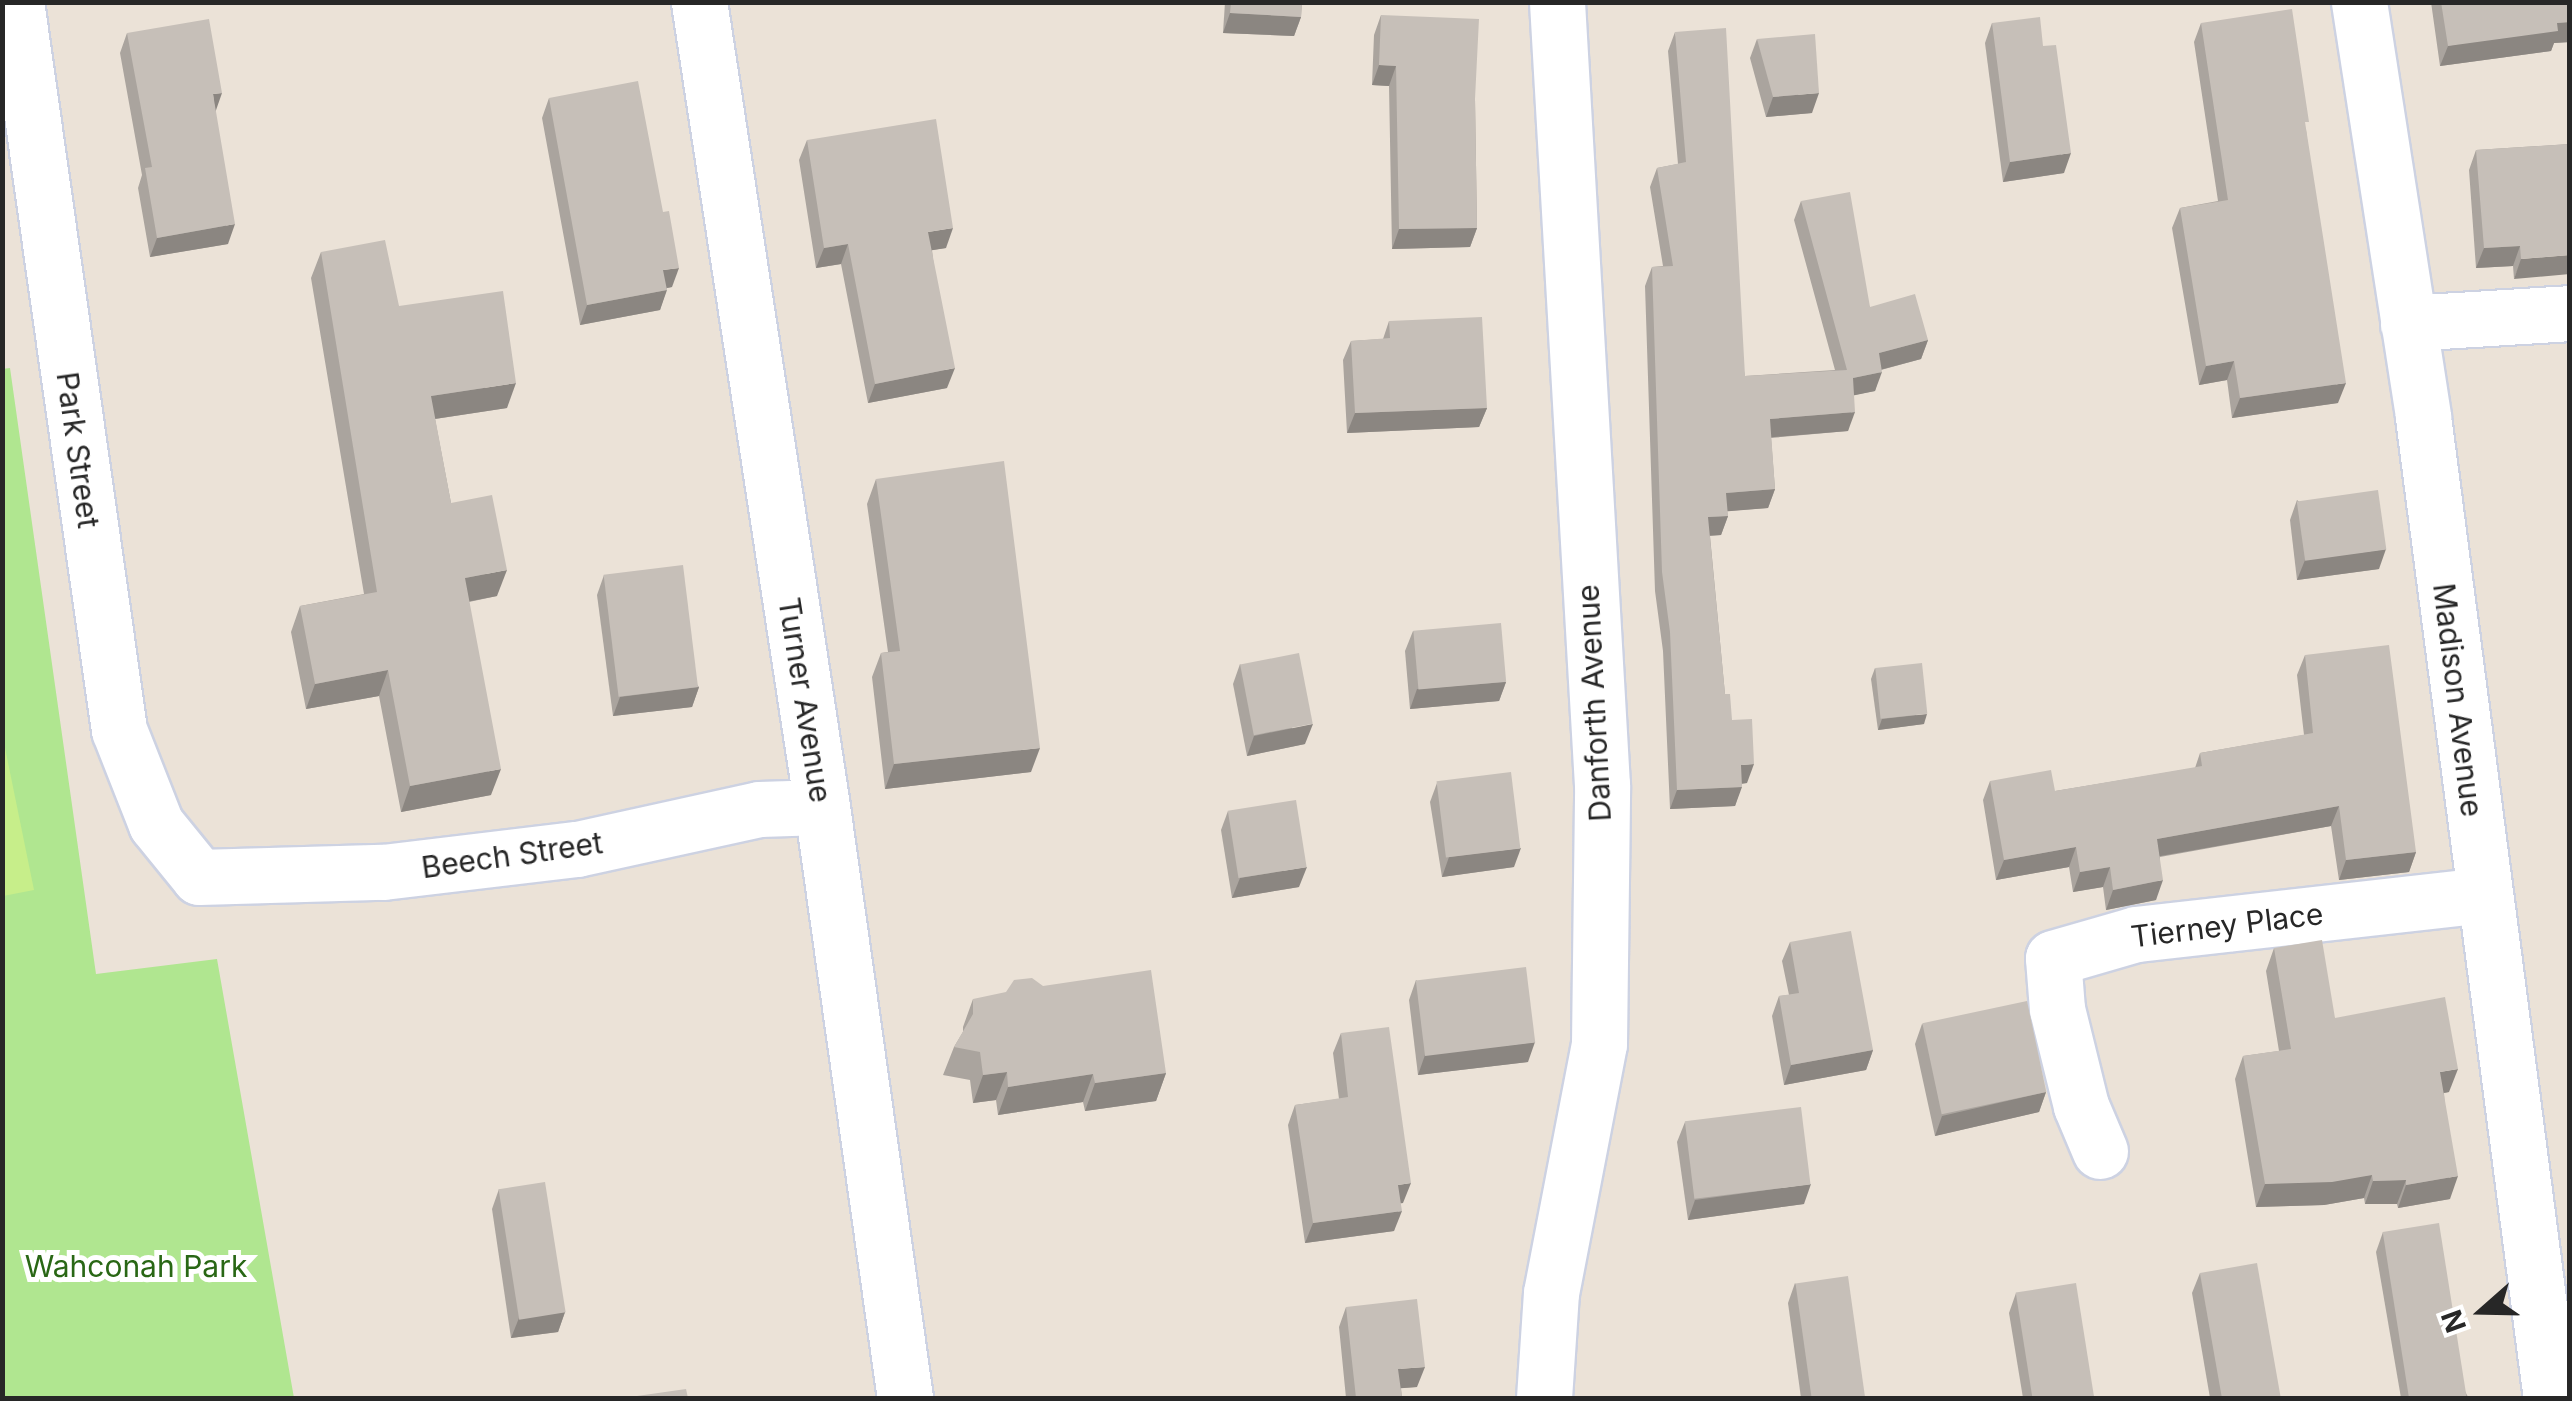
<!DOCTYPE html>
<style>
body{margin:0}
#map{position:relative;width:2572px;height:1401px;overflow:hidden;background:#ebe2d7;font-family:Inter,sans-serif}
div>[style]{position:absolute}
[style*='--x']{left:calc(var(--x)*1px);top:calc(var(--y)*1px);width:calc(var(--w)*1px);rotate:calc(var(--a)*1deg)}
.green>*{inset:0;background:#b0e690}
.pitch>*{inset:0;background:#c7ee8a}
.roads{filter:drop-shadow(2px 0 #cdd2e2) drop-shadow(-2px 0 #cdd2e2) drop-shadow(0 2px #cdd2e2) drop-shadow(0 -2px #cdd2e2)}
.street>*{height:55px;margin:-27.5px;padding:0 27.5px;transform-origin:27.5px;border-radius:27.5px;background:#fff}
.wall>*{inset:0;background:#aaa49e}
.shaded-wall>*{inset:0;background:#8b8681}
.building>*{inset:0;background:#c6bfb8;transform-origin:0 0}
span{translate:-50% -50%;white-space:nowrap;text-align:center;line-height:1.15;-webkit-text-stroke:10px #fff;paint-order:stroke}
.street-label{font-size:30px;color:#272727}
.park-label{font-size:30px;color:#296715}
.frame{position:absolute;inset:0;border:5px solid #272727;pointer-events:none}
.north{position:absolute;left:2432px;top:1261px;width:100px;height:100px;-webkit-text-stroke:8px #fff;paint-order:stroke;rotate:250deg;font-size:28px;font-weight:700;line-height:40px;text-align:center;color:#272727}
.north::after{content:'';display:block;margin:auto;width:35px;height:45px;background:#272727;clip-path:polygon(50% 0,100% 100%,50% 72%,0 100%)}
</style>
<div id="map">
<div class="green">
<div style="clip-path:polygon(10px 368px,96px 974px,217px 959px,294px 1398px,3px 1398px,2px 369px)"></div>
</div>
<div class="pitch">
<div style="clip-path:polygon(3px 738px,34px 890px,3px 896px,2px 896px)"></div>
</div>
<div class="roads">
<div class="street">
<div style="--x:16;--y:2;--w:735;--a:81.95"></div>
<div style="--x:119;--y:730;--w:101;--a:68.5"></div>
<div style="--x:156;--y:824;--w:68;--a:50.9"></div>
<div style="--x:199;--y:877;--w:184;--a:-1.6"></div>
<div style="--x:383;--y:872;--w:195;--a:-6.8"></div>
<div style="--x:577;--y:849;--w:186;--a:-12.4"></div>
<div style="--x:759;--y:809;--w:63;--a:-1.8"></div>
<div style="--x:699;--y:2;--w:814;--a:81.31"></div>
<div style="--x:822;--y:807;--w:597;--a:82.01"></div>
<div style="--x:2359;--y:2;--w:420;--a:81.2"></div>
<div style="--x:2423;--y:417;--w:989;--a:82.57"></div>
<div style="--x:2408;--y:323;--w:162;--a:-3.5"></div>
<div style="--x:2100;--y:1151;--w:49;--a:-112.9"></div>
<div style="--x:2081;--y:1106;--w:100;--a:-103.9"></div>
<div style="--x:2057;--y:1009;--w:51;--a:-94.5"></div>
<div style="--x:2053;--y:958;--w:86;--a:-16.1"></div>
<div style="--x:2136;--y:934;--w:348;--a:-6.4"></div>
<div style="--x:1544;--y:1398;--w:105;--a:-86.2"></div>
<div style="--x:1551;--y:1293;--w:254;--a:-79.1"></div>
<div style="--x:1599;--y:1044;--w:259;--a:-89.3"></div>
<div style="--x:1602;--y:785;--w:784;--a:-93.29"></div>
</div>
</div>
<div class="wall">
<div style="clip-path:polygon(1225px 2px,1302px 2px,1301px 17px,1294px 36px,1223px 33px)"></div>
<div style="clip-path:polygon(2431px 2px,2570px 2px,2570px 42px,2554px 43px,2551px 51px,2440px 66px)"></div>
<div style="clip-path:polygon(1381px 15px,1475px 99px,1477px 228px,1470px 247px,1392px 249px,1389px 86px,1372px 85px,1374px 35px)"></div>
<div style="clip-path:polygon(1992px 23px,2043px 46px,2064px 173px,2003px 182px,1985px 43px)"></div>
<div style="clip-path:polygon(2201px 23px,2306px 130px,2338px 403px,2232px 418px,2227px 380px,2199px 385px,2172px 228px,2180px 208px,2218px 201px,2194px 42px)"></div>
<div style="clip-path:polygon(1675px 32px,1745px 376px,1835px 370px,1794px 220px,1801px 201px,1870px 307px,1928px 340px,1921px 359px,1881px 370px,1875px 391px,1854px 395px,1848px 431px,1771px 438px,1775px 489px,1768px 508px,1727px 511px,1728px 516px,1721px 535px,1710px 536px,1725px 694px,1747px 783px,1742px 784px,1735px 806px,1670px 809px,1663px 651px,1655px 591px,1645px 286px,1652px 267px,1663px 266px,1650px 187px,1657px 168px,1678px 164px,1668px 51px)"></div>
<div style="clip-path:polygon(127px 33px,215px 111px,228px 244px,150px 257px,138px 188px,142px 175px,120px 53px)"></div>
<div style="clip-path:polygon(1757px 39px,1812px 113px,1766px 117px,1750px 58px)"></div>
<div style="clip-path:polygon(549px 98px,672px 287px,667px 288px,660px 310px,580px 325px,542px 118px)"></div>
<div style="clip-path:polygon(807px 140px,946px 248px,932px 250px,947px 388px,868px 403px,841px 264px,816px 268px,799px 160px)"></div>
<div style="clip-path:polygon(2570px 144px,2514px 279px,2513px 266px,2476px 268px,2469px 170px,2476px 150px)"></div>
<div style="clip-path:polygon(321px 252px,399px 306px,507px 408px,435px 419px,451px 503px,497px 596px,469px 602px,491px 795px,401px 812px,379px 696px,306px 709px,291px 632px,300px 606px,364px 594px,311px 278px)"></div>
<div style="clip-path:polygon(1389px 321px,1487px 408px,1479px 427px,1347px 433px,1343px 360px,1351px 341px,1383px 339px)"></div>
<div style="clip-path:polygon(876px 479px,1031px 772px,885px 789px,872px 677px,881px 653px,888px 652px,867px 504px)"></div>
<div style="clip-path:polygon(2297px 500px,2379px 569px,2297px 580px,2290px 520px)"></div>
<div style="clip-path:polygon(604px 575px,699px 687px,692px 707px,613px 716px,597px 595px)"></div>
<div style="clip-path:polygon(1413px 631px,1506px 682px,1499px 701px,1410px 709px,1405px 651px)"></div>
<div style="clip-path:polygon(2305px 655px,2416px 852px,2409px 872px,2339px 880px,2331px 826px,2160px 857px,2156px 900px,2106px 910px,2103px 887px,2073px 892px,2069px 867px,1996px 880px,1983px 800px,1990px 781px,2055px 791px,2195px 768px,2200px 753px,2304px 735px,2297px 675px)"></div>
<div style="clip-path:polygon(1240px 664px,1305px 744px,1247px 756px,1233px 684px)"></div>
<div style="clip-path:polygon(1875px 668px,1924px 724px,1878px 730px,1871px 679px)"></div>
<div style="clip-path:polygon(1437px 783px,1514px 867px,1442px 877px,1430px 802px)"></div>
<div style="clip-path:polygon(1228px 811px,1299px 887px,1232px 898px,1221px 830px)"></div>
<div style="clip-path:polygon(1790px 942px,1873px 1050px,1866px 1070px,1784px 1085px,1772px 1016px,1779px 996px,1789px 995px,1782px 961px)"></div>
<div style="clip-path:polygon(2274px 948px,2335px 1018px,2449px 1092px,2444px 1093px,2450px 1199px,2398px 1208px,2397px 1204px,2365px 1204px,2364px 1198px,2324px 1205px,2256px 1207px,2235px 1079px,2243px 1056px,2279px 1051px,2266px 971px)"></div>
<div style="clip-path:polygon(1416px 980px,1528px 1062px,1418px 1075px,1409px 1000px)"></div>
<div style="clip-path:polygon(973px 999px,1166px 1073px,1156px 1101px,1085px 1111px,1083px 1102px,998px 1115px,996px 1100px,973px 1103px,970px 1080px,943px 1075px,954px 1047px,963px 1032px,963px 1027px)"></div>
<div style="clip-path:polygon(1922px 1024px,2046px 1092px,2039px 1112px,1935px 1136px,1915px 1044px)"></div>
<div style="clip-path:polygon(1341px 1033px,1403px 1203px,1400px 1203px,1394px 1231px,1305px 1243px,1288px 1125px,1295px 1105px,1339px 1099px,1333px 1053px)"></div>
<div style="clip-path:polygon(1685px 1122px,1804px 1204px,1688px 1220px,1677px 1142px)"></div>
<div style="clip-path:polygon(499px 1189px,565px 1312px,558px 1332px,511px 1338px,492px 1209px)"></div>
<div style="clip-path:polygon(2383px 1232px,2468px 1397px,2468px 1398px,2401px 1398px,2376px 1252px)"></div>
<div style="clip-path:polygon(2200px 1273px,2280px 1398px,2210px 1398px,2192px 1293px)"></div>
<div style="clip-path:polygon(1795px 1283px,1865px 1398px,1801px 1398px,1788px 1303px)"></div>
<div style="clip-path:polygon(2016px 1293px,2095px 1398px,2023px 1398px,2009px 1313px)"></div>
<div style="clip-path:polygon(1346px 1307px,1417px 1387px,1401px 1388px,1402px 1398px,1346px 1398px,1339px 1327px)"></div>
</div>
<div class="shaded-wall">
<div style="clip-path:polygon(1230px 13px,1301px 17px,1294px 36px,1223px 33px)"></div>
<div style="clip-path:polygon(2570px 22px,2570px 42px,2554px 43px,2551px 51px,2440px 66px,2448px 46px,2557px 23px)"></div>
<div style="clip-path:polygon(1379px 65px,1396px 66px,1389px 86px,1372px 85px)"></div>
<div style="clip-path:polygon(222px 93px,215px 113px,213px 94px)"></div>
<div style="clip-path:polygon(1819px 93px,1812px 113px,1766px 117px,1773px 97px)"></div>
<div style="clip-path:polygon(2071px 153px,2064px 173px,2003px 182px,2010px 162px)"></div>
<div style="clip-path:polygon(235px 224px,228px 244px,150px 257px,157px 238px)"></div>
<div style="clip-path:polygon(953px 228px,946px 248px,921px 252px,928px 232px)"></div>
<div style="clip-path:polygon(1477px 228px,1470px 247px,1392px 249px,1399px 229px)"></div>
<div style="clip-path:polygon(848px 244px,841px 264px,816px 268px,824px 248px)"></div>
<div style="clip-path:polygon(2520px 246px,2513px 266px,2476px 268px,2484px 248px)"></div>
<div style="clip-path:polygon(2570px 255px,2570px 274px,2514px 279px,2521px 259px)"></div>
<div style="clip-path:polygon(679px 268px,672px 287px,656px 290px,663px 270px)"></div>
<div style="clip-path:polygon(667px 290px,660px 310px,580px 325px,587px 305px)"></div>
<div style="clip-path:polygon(1928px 340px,1921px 359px,1872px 372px,1879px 353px)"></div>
<div style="clip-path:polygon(2234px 361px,2227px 380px,2199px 385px,2206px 366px)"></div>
<div style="clip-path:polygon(955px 368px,947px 388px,868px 403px,875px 384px)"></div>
<div style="clip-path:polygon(1882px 372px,1875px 391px,1846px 397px,1853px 378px)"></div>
<div style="clip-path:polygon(516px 383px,507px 408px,421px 421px,431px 396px)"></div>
<div style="clip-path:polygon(2346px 383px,2338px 403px,2232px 418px,2240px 398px)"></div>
<div style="clip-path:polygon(1487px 408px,1479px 427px,1347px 433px,1355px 413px)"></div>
<div style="clip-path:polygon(1855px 412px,1848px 431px,1763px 438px,1770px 419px)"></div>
<div style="clip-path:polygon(1775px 489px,1768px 508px,1719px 512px,1726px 493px)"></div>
<div style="clip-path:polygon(1728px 516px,1721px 535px,1701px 536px,1708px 517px)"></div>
<div style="clip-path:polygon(2386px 549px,2379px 569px,2297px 580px,2305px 560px)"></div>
<div style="clip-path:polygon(507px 570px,497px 596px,456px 604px,465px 578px)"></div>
<div style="clip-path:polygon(388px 670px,379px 696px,306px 709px,315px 684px)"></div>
<div style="clip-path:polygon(1506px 682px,1499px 701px,1410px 709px,1417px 689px)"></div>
<div style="clip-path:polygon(699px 687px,692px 707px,613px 716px,620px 697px)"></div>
<div style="clip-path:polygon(1927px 714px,1924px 724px,1878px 730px,1882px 719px)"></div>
<div style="clip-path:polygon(1313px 724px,1305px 744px,1247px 756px,1254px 736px)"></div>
<div style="clip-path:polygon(1040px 748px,1031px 772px,885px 789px,894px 764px)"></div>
<div style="clip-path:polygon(1754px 764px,1747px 783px,1734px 784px,1741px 765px)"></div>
<div style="clip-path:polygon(501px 769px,491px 795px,401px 812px,410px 786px)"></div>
<div style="clip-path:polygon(1742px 787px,1735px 806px,1670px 809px,1677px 790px)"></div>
<div style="clip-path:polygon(2339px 806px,2331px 826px,2149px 858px,2157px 839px)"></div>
<div style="clip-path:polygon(2076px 847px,2069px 867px,1996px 880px,2004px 860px)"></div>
<div style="clip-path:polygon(1521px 848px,1514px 867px,1442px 877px,1449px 857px)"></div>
<div style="clip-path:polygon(2416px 852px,2409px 872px,2339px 880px,2346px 860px)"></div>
<div style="clip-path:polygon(1307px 867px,1299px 887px,1232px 898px,1240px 878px)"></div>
<div style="clip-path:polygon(2110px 867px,2103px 887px,2073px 892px,2080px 872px)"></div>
<div style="clip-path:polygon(2163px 880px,2156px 900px,2106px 910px,2113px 890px)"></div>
<div style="clip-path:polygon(1535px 1042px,1528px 1062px,1418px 1075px,1425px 1055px)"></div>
<div style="clip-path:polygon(1873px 1050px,1866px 1070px,1784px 1085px,1791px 1065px)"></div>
<div style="clip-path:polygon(2458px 1069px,2449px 1092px,2432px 1095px,2440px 1072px)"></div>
<div style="clip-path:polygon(1007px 1072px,996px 1100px,973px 1103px,983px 1075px)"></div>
<div style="clip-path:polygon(1166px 1073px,1156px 1101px,1085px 1111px,1095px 1083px)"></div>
<div style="clip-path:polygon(1093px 1074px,1083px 1102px,998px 1115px,1008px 1087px)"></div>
<div style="clip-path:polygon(2046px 1092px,2039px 1112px,1935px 1136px,1942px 1116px)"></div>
<div style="clip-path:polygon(2372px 1175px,2364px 1198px,2324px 1205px,2256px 1207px,2265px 1184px)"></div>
<div style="clip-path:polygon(2458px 1176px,2450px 1199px,2398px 1208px,2406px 1185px)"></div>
<div style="clip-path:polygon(2406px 1180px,2397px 1204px,2365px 1204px,2373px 1181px)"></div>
<div style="clip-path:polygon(1411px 1183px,1403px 1203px,1391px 1205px,1398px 1185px)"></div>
<div style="clip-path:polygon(1811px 1184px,1804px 1204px,1688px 1220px,1695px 1200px)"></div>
<div style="clip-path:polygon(1402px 1211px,1394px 1231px,1305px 1243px,1313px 1223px)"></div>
<div style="clip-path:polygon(565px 1312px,558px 1332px,511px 1338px,519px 1318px)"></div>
<div style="clip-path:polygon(1425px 1367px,1417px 1387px,1391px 1389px,1398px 1369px)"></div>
</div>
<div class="building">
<div style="clip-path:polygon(1231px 2px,1302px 2px,1301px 17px,1230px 13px)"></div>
<div style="clip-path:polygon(2441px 2px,2570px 2px,2570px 22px,2557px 23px,2558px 31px,2448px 46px)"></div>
<div style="clip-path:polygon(2292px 9px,2309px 122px,2305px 122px,2346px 383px,2240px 398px,2234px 361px,2206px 366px,2180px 208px,2228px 200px,2201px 23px)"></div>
<div style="clip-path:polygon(1381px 15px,1479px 19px,1475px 99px,1477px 228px,1399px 229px,1396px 66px,1379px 65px)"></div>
<div style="clip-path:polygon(2040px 17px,2043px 46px,2056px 45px,2071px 153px,2010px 162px,1992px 23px)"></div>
<div style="clip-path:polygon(209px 19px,222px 93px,213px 94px,235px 224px,157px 238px,145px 168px,152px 167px,127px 33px)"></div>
<div style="clip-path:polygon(1726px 28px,1745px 376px,1847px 370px,1801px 201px,1850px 192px,1870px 307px,1915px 294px,1928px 340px,1879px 353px,1882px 372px,1853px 378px,1855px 412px,1770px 419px,1775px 489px,1726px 493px,1728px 516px,1708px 517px,1725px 694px,1730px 694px,1732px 720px,1752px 719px,1754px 764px,1741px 765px,1742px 787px,1677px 790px,1670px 632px,1662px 572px,1652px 267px,1673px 266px,1657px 168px,1686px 162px,1675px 32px)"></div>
<div style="clip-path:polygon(1815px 34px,1819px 93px,1773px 97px,1757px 39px)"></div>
<div style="clip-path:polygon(638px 81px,663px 212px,669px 211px,679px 268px,663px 270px,667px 290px,587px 305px,549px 98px)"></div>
<div style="clip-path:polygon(936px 119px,953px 228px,928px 232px,955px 368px,875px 384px,848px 244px,824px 248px,807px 140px)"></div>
<div style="clip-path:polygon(2570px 144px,2570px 255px,2521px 259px,2520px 246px,2484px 248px,2476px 150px)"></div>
<div style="clip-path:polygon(385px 240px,399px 306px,503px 291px,516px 383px,431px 396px,451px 503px,492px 495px,507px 570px,465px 578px,501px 769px,410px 786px,388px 670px,315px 684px,300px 606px,377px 592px,321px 252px)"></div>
<div style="clip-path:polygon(1482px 317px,1487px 408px,1355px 413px,1351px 341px,1390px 338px,1389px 321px)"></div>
<div style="clip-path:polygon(1004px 461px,1040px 748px,894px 764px,881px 653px,900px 651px,876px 479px)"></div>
<div style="left:2378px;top:490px;width:60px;height:82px;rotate:82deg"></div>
<div style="left:683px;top:565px;width:123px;height:80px;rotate:83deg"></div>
<div style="left:1501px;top:623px;width:59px;height:88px;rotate:85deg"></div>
<div style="clip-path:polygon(2389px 645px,2416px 852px,2346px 860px,2339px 806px,2157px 839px,2163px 880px,2113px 890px,2110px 867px,2080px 872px,2076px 847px,2004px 860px,1990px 781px,2051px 770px,2055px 791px,2202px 766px,2200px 753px,2313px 733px,2305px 655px)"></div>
<div style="left:1299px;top:653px;width:72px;height:60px;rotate:79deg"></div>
<div style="left:1922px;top:663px;width:51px;height:47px;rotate:84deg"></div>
<div style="left:1511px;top:772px;width:77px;height:75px;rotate:83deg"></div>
<div style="left:1296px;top:800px;width:68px;height:69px;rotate:81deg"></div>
<div style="clip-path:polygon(1851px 931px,1873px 1050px,1791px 1065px,1779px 996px,1799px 993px,1790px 942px)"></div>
<div style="clip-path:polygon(2322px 940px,2335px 1018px,2445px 997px,2458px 1069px,2440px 1072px,2458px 1176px,2406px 1185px,2406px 1180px,2373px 1181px,2372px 1175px,2332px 1182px,2265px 1184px,2243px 1056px,2291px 1049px,2274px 948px)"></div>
<div style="left:1526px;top:967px;width:76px;height:111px;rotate:83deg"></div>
<div style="clip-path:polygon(1151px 970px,1166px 1073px,1095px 1083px,1093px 1074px,1008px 1087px,1007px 1072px,983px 1075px,980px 1052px,954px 1047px,973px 1014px,973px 999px,1006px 992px,1014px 980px,1032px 978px,1043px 986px)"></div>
<div style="left:2027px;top:1001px;width:93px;height:107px;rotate:78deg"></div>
<div style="clip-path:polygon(1389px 1027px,1411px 1183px,1398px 1185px,1402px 1211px,1313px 1223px,1295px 1105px,1348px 1097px,1341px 1033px)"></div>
<div style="left:1801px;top:1107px;width:78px;height:117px;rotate:83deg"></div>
<div style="left:545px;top:1182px;width:132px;height:47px;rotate:81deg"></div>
<div style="left:2439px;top:1223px;width:176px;height:57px;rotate:81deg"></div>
<div style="left:2257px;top:1263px;width:137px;height:58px;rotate:80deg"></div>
<div style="left:1848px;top:1276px;width:123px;height:53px;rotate:82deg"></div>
<div style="left:2076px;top:1283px;width:117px;height:61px;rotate:81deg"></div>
<div style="clip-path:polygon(1417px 1299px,1425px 1367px,1398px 1369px,1402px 1398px,1356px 1398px,1346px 1307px)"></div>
<div style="clip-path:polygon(686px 1389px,688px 1398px,623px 1398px)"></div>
</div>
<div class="street-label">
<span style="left:78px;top:450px;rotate:82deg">Park Street</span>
<span style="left:805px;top:700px;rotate:81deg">Turner Avenue</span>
<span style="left:2458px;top:700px;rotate:83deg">Madison Avenue</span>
<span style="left:1594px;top:703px;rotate:-93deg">Danforth Avenue</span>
<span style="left:512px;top:855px;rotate:-8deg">Beech Street</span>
<span style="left:2227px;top:925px;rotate:-7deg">Tierney Place</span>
</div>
<div class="park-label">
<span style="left:136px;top:1266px">Wahconah Park</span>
</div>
<div class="frame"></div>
<div class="north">N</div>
</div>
